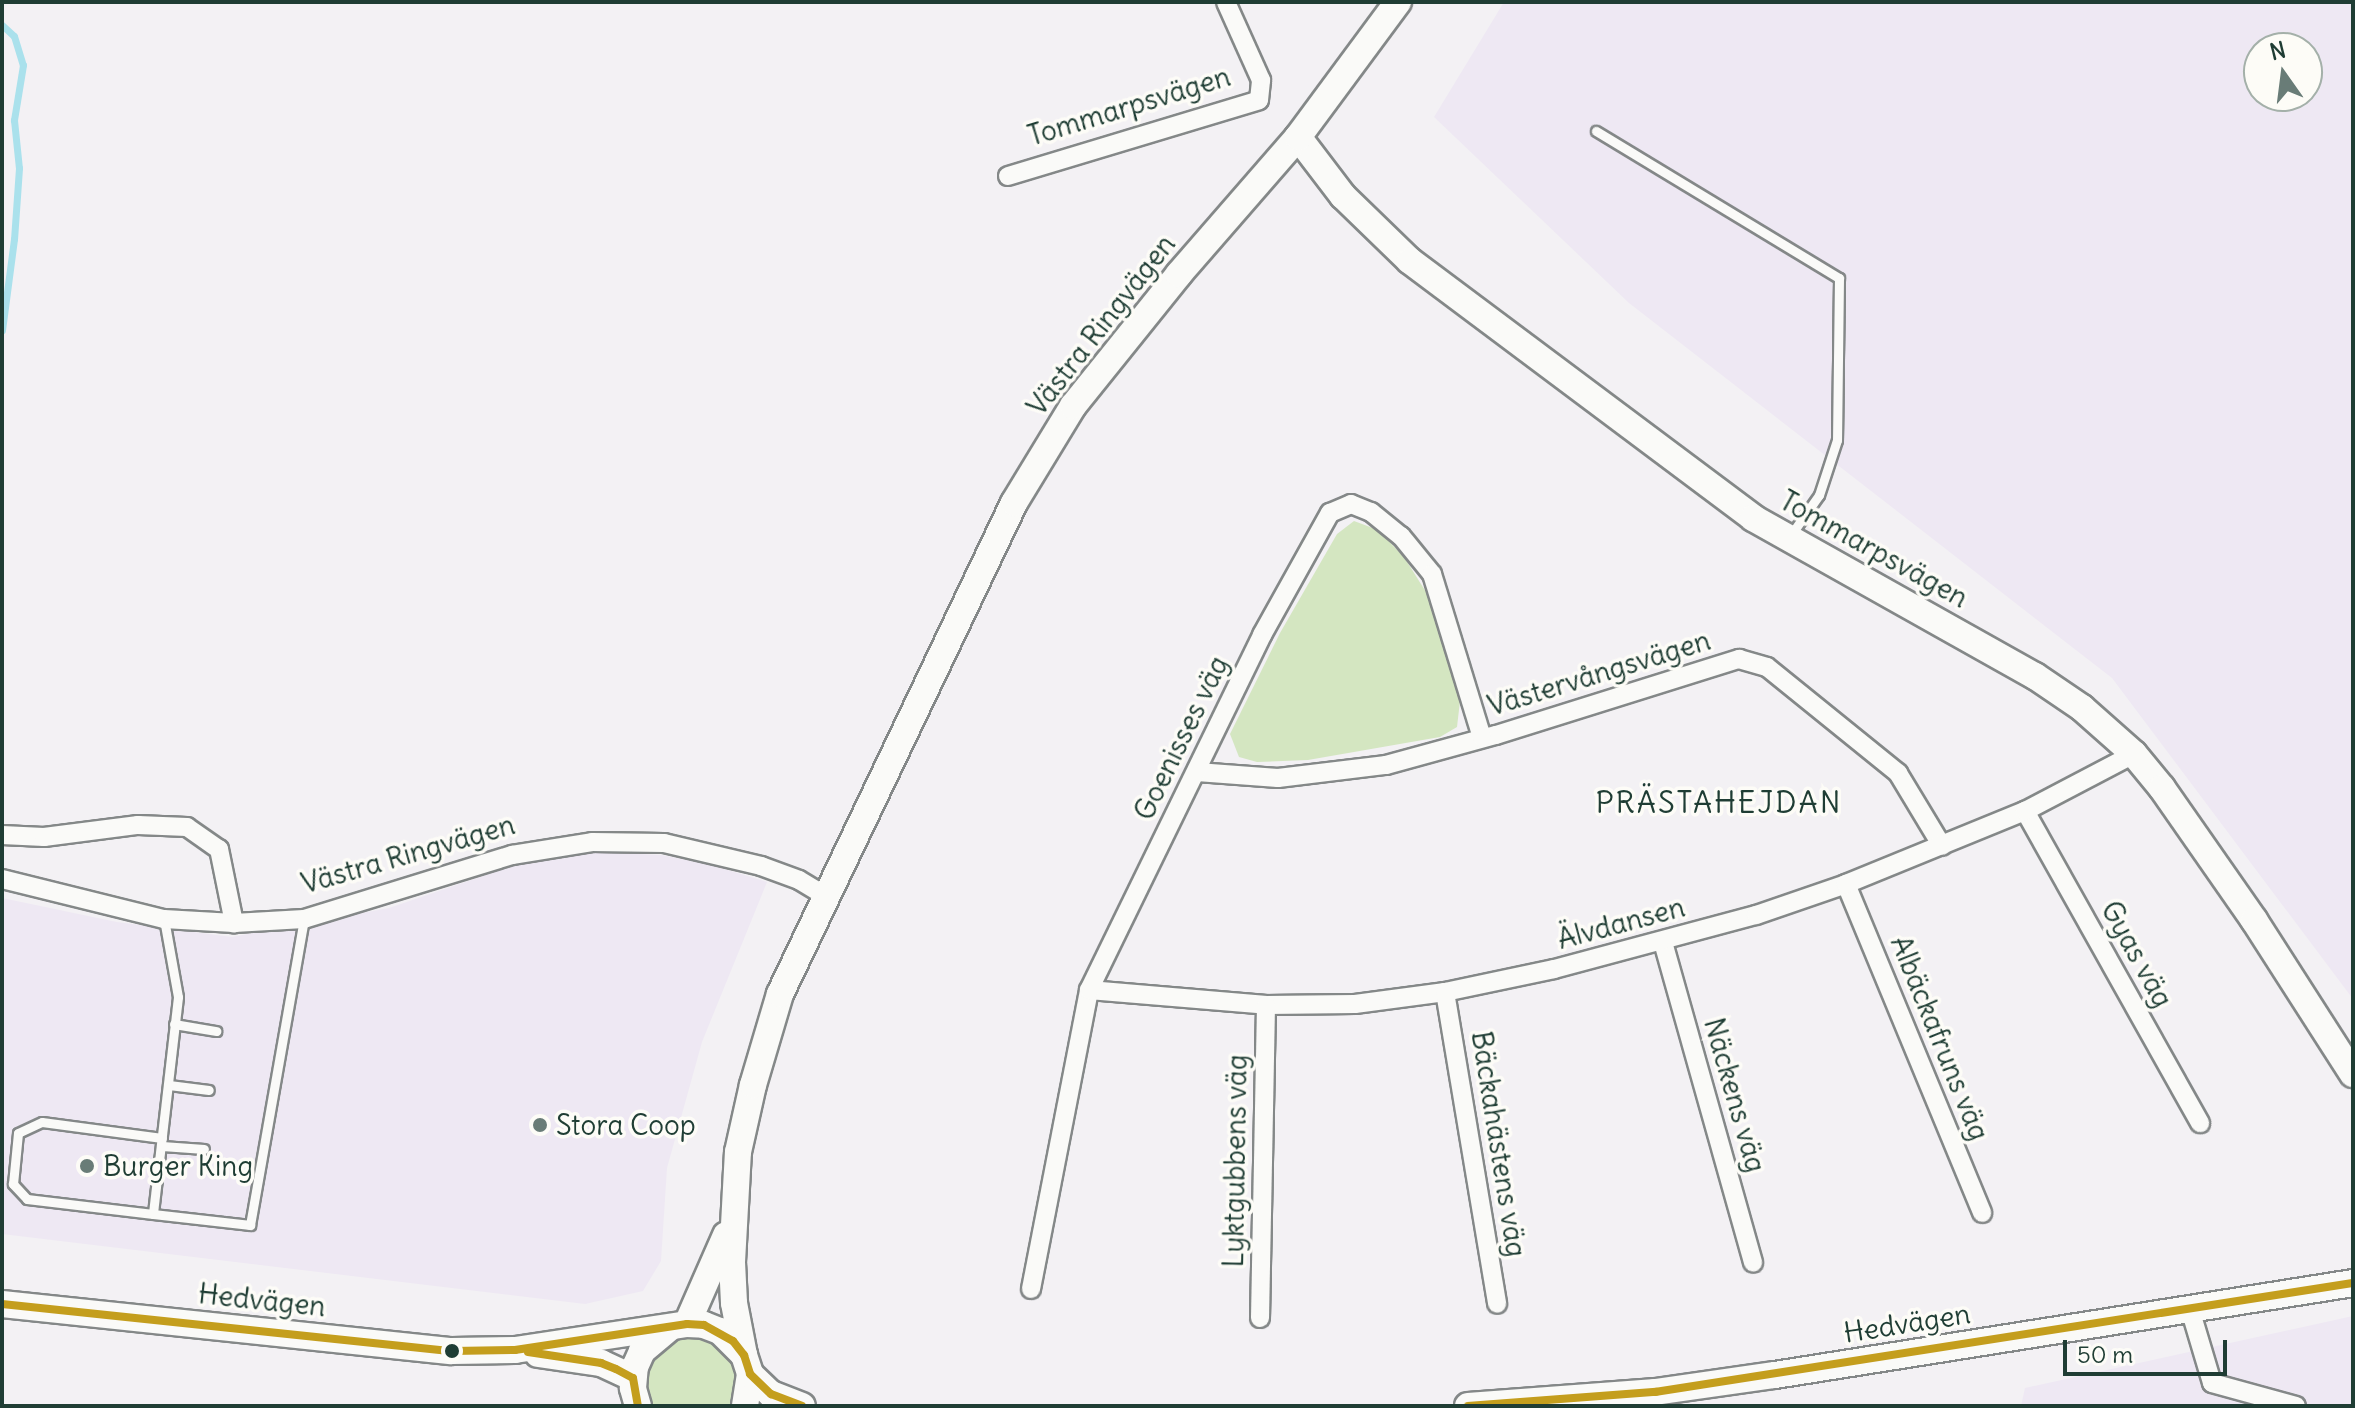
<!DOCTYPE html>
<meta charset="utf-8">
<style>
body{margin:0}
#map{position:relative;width:2355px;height:1408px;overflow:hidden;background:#f3f1f4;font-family:Delius,sans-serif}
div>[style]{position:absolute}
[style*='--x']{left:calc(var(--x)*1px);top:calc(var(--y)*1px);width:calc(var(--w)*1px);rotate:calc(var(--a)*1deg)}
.built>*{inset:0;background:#eee8f3}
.green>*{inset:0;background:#d4e6c1}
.stream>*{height:7px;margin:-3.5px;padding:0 3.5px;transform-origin:3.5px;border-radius:3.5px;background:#aae1ec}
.roads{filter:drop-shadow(2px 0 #848888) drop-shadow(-2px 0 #848888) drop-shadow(0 2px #848888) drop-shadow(0 -2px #848888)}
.lane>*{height:9px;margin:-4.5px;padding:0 4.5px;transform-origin:4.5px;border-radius:4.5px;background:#fafaf8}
.street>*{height:18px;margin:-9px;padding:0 9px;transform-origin:9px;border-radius:9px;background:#fafaf8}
.secondary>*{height:26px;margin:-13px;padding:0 13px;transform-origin:13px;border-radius:13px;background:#fafaf8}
.bus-1>*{height:8px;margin:-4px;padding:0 4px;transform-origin:4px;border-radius:4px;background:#c49e1d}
.dots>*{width:22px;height:22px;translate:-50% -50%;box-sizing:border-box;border:4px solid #fdfcf7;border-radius:50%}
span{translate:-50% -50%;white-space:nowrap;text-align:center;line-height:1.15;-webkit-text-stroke:7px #fdfcf7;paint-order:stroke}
.street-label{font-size:28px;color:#1f3d34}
.poi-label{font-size:28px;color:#1f3d34}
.left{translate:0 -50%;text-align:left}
.neighbourhood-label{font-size:30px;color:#1f3d34;letter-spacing:2px}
.frame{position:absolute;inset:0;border:4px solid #1f3d34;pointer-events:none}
.north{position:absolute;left:2243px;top:32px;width:80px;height:80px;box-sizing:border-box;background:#fdfcf7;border:2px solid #a4b0a9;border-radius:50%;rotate:346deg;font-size:22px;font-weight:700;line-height:32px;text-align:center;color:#1f3d34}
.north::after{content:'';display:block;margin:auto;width:28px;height:36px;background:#697c77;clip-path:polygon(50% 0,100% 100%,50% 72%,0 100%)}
.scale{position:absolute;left:2063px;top:1340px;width:164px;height:36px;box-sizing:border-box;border:4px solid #1f3d34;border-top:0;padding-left:10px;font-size:24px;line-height:28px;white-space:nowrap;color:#1f3d34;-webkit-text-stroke:6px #fdfcf7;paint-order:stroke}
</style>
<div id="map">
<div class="built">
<div style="clip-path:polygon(evenodd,1504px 2px,2353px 2px,2353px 999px,2112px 678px,1629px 303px,1434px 117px,1504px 2px,2259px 48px,2307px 48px,2307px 96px,2259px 96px,2259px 48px)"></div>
<div style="clip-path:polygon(596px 852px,661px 855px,708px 864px,767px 882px,702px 1042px,667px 1168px,661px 1261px,643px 1291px,585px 1304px,2px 1234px,2px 898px,117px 922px,232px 937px,389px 908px,518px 864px)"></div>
<div style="clip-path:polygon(2353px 1316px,2353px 1406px,2021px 1406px,2025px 1388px)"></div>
</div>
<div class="green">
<div style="clip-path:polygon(1354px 521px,1378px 530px,1404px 557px,1426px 592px,1460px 701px,1457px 727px,1440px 737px,1308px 760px,1257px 762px,1239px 757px,1230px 734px,1280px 633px,1337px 534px)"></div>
<div style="clip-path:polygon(676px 1336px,708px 1337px,733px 1359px,738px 1374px,733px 1406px,649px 1406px,645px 1398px,644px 1368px,651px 1354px)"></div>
</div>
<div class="stream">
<div style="--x:2;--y:25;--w:16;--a:43"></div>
<div style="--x:14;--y:36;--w:30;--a:73"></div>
<div style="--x:23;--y:65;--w:56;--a:99.3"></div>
<div style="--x:14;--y:120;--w:48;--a:84.1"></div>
<div style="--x:19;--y:168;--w:71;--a:94"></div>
<div style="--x:14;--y:239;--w:92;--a:97.5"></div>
</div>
<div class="roads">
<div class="lane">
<div style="--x:1596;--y:131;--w:284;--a:31.2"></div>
<div style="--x:1839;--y:278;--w:162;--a:90.7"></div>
<div style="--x:1837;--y:440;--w:58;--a:108.1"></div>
<div style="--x:1819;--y:495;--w:50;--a:125.3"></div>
<div style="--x:164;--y:919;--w:79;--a:79.8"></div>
<div style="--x:178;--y:997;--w:218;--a:96.6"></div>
<div style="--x:153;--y:1214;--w:98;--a:6.5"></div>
<div style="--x:250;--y:1225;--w:311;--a:-80"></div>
<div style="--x:174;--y:1024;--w:43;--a:9.5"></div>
<div style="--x:169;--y:1085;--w:40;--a:7.1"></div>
<div style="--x:162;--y:1146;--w:42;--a:4.1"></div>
<div style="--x:153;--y:1214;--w:127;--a:-173.2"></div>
<div style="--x:27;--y:1199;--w:21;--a:-133"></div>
<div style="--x:13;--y:1184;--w:51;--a:-84.4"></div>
<div style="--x:18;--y:1133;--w:26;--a:-25"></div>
<div style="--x:42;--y:1122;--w:121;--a:7.6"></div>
</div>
<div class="street">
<div style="--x:1008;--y:176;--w:262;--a:-16.8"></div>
<div style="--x:1259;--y:100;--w:20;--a:-84"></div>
<div style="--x:1261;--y:80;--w:85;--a:-114.2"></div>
<div style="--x:1197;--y:772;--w:81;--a:4.2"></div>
<div style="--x:1278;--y:778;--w:109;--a:-6.9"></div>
<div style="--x:1386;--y:765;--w:114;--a:-15.3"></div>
<div style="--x:1496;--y:735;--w:255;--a:-17.4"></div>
<div style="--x:1739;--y:659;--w:29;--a:16"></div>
<div style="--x:1767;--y:667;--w:169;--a:39"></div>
<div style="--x:1898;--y:773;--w:85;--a:58.9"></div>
<div style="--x:2025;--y:811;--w:358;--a:60.7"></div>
<div style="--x:2;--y:835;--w:42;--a:2.7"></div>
<div style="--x:44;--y:837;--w:95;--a:-7.3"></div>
<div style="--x:138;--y:825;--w:49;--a:2.3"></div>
<div style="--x:187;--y:827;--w:39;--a:35"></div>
<div style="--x:219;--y:849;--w:76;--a:78.5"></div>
<div style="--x:2;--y:879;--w:167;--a:13.9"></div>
<div style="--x:164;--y:919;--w:70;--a:3.3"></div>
<div style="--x:234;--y:923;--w:70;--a:-3.3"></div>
<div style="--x:304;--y:919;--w:218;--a:-17.1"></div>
<div style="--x:512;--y:855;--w:81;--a:-9.2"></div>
<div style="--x:592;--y:842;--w:72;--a:0.8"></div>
<div style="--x:664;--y:843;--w:100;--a:13.3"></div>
<div style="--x:761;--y:866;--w:40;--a:20.2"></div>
<div style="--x:799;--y:880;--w:31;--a:31"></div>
<div style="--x:1846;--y:884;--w:356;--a:67.5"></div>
<div style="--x:1663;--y:942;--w:333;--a:74.3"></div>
<div style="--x:1089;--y:990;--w:178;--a:4.8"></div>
<div style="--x:1266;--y:1005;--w:89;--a:-0.6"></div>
<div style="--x:1355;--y:1004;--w:91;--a:-7.6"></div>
<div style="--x:1445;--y:992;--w:111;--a:-11.9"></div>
<div style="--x:1554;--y:969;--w:209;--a:-15"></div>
<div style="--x:1756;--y:915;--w:95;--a:-19"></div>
<div style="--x:1846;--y:884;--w:193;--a:-22.2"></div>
<div style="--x:2025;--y:811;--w:123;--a:-27.6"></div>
<div style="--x:1445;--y:992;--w:316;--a:80.5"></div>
<div style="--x:1031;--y:1289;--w:305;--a:-79"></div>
<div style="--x:1089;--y:990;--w:395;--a:-64"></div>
<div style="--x:1262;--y:635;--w:140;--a:-60.9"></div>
<div style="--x:1330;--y:513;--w:23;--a:-23"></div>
<div style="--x:1351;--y:504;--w:22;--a:22"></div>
<div style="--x:1371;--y:512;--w:38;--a:39"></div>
<div style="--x:1401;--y:536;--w:49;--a:50.8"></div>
<div style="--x:1432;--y:574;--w:171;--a:73"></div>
<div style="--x:2190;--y:1309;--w:77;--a:73.4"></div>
<div style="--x:2212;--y:1383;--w:87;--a:15.3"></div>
<div style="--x:1260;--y:1318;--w:313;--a:-88.9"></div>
</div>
<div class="secondary">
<div style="--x:1298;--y:137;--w:74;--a:52.7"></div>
<div style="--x:1343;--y:196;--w:93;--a:44.1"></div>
<div style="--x:1410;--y:261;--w:429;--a:36.8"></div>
<div style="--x:1753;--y:518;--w:323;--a:29.3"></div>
<div style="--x:2035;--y:676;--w:57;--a:34.2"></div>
<div style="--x:2082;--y:708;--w:69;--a:41.5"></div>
<div style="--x:2134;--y:754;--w:44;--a:50.5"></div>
<div style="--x:2162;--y:788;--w:161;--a:55.1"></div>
<div style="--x:2254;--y:920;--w:183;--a:57.3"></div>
<div style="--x:2;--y:1304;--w:452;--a:6"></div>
<div style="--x:452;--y:1351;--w:63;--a:-0.9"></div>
<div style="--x:515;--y:1350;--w:174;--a:-8.6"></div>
<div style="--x:687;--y:1324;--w:17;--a:3"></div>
<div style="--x:704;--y:1325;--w:17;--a:21"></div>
<div style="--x:720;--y:1331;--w:34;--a:45"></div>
<div style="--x:744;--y:1355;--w:20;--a:72"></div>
<div style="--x:750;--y:1374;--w:32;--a:99"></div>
<div style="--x:687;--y:1324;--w:97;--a:-66.3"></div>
<div style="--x:538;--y:1354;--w:64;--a:8.1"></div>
<div style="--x:601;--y:1363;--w:35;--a:25"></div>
<div style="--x:744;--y:1355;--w:53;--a:-100.9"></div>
<div style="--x:734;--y:1303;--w:41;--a:-92.8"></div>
<div style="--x:732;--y:1262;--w:110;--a:-86.9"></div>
<div style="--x:738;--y:1152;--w:69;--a:-77.4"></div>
<div style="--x:753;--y:1085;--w:95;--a:-73.5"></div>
<div style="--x:780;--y:994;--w:544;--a:-64.52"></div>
<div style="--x:1014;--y:503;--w:114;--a:-58.7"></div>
<div style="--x:1073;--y:406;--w:169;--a:-51.2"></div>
<div style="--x:1179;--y:274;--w:181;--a:-49"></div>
<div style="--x:1298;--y:137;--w:168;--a:-53.5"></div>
<div style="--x:750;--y:1374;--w:29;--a:44"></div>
<div style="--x:771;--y:1394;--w:33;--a:21"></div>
<div style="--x:638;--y:1406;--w:19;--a:-106"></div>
<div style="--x:633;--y:1388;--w:21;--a:-85"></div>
<div style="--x:635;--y:1367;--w:17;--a:-66"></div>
<div style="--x:642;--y:1351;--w:35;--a:-40"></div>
<div style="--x:1468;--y:1406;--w:188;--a:-4.3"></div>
<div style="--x:1655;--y:1392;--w:121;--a:-8.1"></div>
<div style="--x:1775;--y:1375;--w:585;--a:-9.04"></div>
</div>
</div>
<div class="bus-1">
<div style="--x:2;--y:1304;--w:452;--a:6"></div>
<div style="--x:452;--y:1351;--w:63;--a:-0.9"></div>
<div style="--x:515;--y:1350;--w:174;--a:-8.6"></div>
<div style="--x:687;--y:1324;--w:17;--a:3"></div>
<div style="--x:704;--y:1325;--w:33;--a:29"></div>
<div style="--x:733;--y:1341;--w:18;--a:52"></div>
<div style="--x:744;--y:1355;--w:20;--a:72"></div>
<div style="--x:750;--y:1374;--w:29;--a:44"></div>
<div style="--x:771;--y:1394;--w:33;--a:21"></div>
<div style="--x:528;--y:1352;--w:74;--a:8.6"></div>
<div style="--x:601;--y:1363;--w:16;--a:22"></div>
<div style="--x:616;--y:1369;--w:19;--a:28"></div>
<div style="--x:633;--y:1378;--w:28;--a:80"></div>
<div style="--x:1468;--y:1406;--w:188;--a:-4.3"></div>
<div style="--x:1655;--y:1392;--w:706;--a:-8.88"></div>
</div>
<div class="dots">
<div style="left:540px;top:1125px;background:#697c77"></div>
<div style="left:87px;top:1166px;background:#697c77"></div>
<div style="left:452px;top:1351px;background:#1f3d34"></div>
</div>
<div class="street-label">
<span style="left:1129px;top:106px;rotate:-17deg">Tommarpsvägen</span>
<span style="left:1101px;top:325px;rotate:-52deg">Västra Ringvägen</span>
<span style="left:1874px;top:549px;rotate:29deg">Tommarpsvägen</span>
<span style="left:1599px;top:673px;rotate:-17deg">Västervångsvägen</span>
<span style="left:1181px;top:738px;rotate:-64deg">Goenisses väg</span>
<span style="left:408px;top:854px;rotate:-16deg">Västra Ringvägen</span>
<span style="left:1621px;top:923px;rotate:-15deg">Älvdansen</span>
<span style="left:2137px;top:954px;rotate:61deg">Gyas väg</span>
<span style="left:1940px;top:1038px;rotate:68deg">Albäckafruns väg</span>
<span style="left:1735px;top:1095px;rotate:74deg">Näckens väg</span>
<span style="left:1499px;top:1144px;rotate:81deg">Bäckahästens väg</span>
<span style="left:1235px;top:1161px;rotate:-89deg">Lyktgubbens väg</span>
<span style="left:262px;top:1300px;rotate:6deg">Hedvägen</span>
<span style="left:1907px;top:1323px;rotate:-9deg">Hedvägen</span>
</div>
<div class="poi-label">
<span class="left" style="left:556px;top:1125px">Stora Coop</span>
<span class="left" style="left:103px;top:1166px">Burger King</span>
</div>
<div class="neighbourhood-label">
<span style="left:1719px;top:802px">PRÄSTAHEJDAN</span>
</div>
<div class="frame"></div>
<div class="north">N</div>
<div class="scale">50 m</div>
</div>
